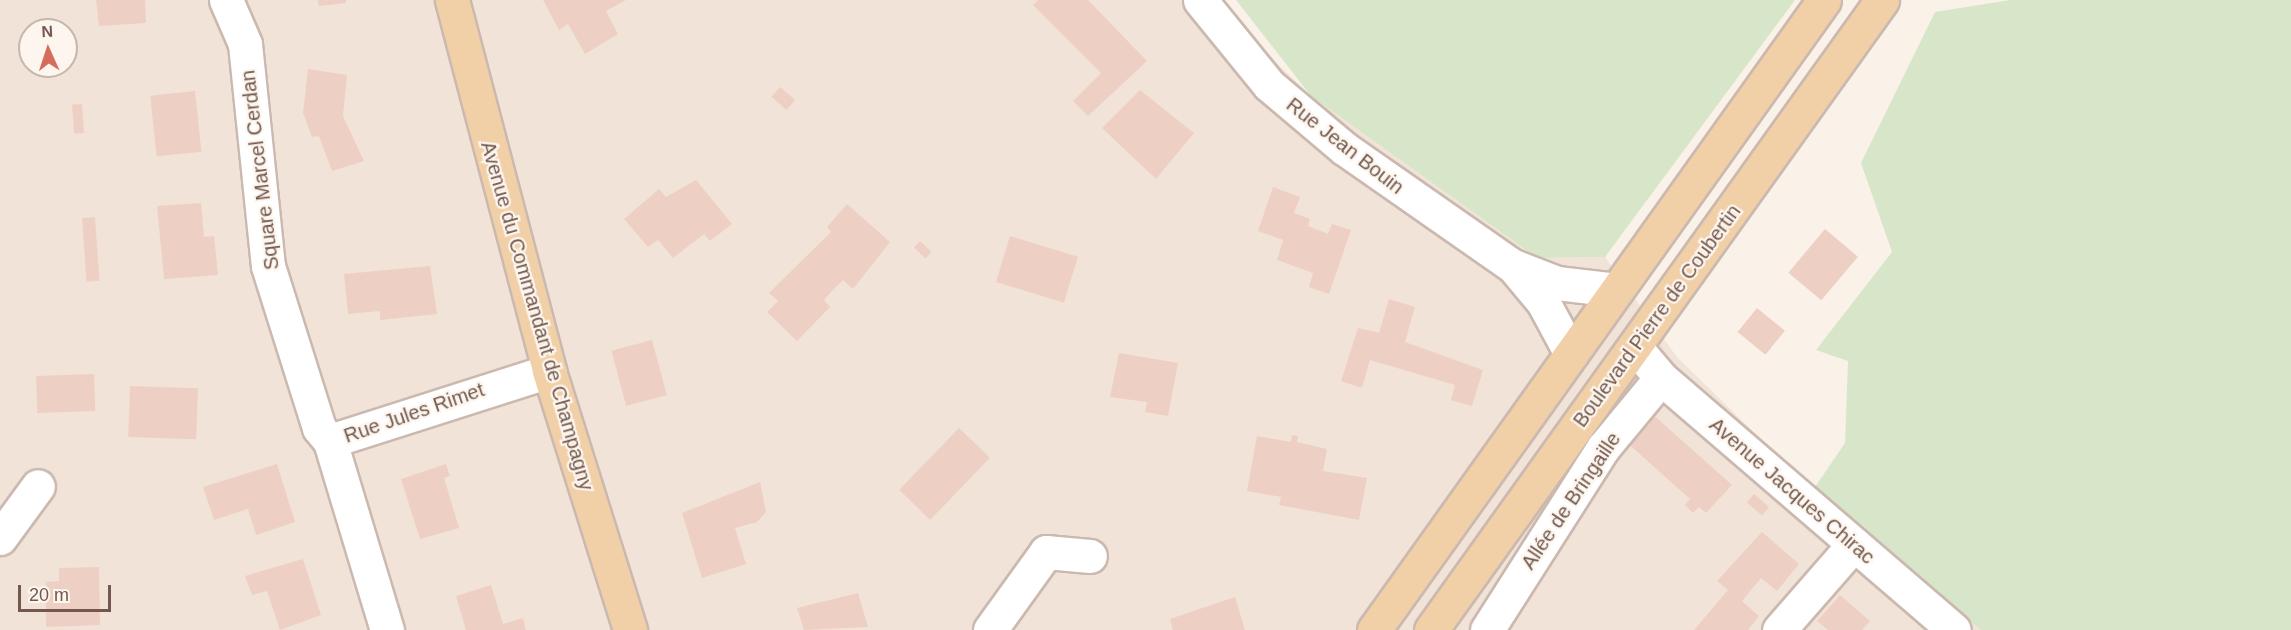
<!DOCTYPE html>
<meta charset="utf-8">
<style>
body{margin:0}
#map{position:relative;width:2291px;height:630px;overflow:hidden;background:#faf2e8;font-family:Arial,sans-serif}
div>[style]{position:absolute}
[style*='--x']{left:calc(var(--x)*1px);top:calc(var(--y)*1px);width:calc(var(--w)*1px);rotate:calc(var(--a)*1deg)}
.residential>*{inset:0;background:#f1e3d8}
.green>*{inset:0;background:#d7e6c8}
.building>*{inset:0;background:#edd0c3;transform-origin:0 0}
.roads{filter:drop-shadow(2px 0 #cbb9af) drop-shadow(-2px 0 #cbb9af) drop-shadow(0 2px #cbb9af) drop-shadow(0 -2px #cbb9af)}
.minor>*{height:33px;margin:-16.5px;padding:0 16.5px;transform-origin:16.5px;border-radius:16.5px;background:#fff}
.major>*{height:33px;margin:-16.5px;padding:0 16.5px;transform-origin:16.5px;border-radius:16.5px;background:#f1d0a8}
span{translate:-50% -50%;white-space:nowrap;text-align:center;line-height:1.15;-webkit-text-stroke:4.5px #fdf6ee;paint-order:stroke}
.street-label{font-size:20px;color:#72584f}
.north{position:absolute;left:18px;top:18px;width:60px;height:60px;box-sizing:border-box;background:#fdf6ee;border:2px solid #c5b7ae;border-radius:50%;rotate:357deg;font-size:16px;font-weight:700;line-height:24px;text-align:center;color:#72584f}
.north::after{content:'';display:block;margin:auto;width:21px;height:27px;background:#d66c5b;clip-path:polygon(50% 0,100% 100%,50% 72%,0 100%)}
.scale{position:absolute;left:18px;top:585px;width:93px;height:27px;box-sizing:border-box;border:3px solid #72584f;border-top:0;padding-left:8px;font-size:18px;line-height:21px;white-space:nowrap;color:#72584f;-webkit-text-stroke:4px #fdf6ee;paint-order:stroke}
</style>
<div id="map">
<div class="residential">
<div style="clip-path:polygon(evenodd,0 0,1211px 0,1311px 96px,1537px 258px,1605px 257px,1677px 357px,1813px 490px,1981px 630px,0 630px,0 0,30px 30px,66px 30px,66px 66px,30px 66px,30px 30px)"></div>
</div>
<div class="green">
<div style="clip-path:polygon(1236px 0,1795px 0,1605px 257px,1537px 258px,1311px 96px)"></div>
<div style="clip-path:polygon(2010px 0,2291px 0,2291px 630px,1981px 630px,1813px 490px,1845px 443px,1848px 361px,1816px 350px,1892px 252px,1861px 163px,1935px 12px)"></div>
</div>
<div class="building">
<div style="clip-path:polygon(96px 0,145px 0,146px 23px,99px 26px)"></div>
<div style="clip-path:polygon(318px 0,346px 0,346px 3px,319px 6px)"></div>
<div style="clip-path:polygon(543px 0,626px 0,606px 11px,618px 34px,585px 54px,568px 24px,559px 30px)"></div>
<div style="clip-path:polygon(1038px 0,1088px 0,1147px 61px,1088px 116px,1073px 101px,1101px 73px,1033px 5px)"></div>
<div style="clip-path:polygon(308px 69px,347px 75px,343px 116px,364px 161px,332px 171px,319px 136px,312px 137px,303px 113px)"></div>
<div style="left:780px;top:87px;width:20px;height:13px;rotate:41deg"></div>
<div style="clip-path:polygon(1140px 90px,1194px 133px,1156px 179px,1102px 128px)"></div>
<div style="left:195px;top:91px;width:61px;height:45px;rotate:84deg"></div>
<div style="left:82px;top:104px;width:29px;height:10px;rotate:86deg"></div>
<div style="clip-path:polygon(696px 180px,732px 224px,710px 241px,704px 234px,673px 258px,658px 240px,648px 247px,624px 219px,659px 189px,666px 197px)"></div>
<div style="clip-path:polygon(1273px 187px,1300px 197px,1294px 213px,1310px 219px,1308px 226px,1328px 234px,1332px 224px,1351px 230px,1329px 294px,1309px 287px,1313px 273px,1277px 260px,1283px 240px,1258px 231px)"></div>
<div style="clip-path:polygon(201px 203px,204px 237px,214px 236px,218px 275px,164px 279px,157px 206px)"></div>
<div style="clip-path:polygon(847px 204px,890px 242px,853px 289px,843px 280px,833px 290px,824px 300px,830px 307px,797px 341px,767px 312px,778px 301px,769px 293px,831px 232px,827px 227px)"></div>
<div style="left:95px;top:217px;width:64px;height:13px;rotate:86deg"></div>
<div style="left:1825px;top:229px;width:43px;height:57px;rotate:40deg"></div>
<div style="left:1010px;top:236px;width:71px;height:48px;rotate:17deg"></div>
<div style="left:920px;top:241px;width:16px;height:9px;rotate:43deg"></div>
<div style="clip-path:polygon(430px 266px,437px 314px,380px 320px,380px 311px,348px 314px,344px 274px)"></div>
<div style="clip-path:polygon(1389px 299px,1415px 307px,1405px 342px,1483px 370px,1472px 406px,1451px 400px,1455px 385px,1370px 360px,1362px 388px,1341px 381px,1358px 328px,1379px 333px)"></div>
<div style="left:1757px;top:308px;width:36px;height:31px;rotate:39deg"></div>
<div style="left:652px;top:340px;width:57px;height:42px;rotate:75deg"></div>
<div style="clip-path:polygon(1119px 353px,1178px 363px,1168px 416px,1145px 412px,1147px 402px,1110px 397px)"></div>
<div style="left:94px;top:374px;width:37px;height:58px;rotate:88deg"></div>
<div style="left:130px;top:386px;width:68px;height:51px;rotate:2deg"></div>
<div style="clip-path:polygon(1650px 412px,1732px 485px,1706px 513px,1699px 507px,1693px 513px,1685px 505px,1690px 499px,1624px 440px)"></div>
<div style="left:959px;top:428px;width:43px;height:86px;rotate:44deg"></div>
<div style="clip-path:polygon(1292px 435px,1298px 436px,1297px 442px,1327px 449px,1323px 471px,1367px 478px,1359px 520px,1279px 505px,1281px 497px,1247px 491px,1257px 436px,1291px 442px)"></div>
<div style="clip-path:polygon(277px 464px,295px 522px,256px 535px,248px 509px,214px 520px,203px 487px)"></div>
<div style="clip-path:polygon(446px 464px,450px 476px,444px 478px,459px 528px,420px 539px,401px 479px)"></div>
<div style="clip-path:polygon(760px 482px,766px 512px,757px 522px,735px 528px,746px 564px,702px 578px,682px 513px)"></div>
<div style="left:1754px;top:494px;width:20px;height:11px;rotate:41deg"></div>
<div style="clip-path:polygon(1762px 532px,1799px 564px,1777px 591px,1761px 578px,1742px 601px,1759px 616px,1748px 630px,1694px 630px,1728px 590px,1717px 581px)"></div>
<div style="clip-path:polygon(303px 559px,321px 615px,280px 630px,267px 591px,252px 595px,245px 576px)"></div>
<div style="clip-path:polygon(99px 567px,100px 625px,46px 627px,46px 582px,59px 581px,59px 568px)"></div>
<div style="clip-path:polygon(491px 585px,503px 624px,523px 618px,526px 630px,466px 630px,456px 596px)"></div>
<div style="clip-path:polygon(858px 593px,868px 627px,804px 630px,797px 608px)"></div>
<div style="clip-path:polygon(1840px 595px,1870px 621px,1862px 630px,1828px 630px,1817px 621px)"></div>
<div style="clip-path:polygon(1235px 597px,1245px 630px,1173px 630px,1170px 619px)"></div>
</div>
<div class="roads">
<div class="minor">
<div style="--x:226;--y:0;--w:48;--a:66.6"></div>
<div style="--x:245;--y:44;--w:223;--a:84.1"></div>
<div style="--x:268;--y:266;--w:170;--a:72.5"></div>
<div style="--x:319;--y:428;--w:17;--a:50"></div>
<div style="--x:1200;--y:0;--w:109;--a:50.9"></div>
<div style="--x:1269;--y:85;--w:99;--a:40.1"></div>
<div style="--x:1345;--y:149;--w:205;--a:34.9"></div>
<div style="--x:1635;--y:347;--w:40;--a:50"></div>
<div style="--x:1661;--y:378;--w:386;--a:40.7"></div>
<div style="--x:1571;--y:354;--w:59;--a:-118.3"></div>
<div style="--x:1543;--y:302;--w:47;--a:-129.8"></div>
<div style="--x:1513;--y:266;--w:47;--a:21.1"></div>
<div style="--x:1557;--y:283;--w:60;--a:6.7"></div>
<div style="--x:0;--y:538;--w:64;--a:-53.8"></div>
<div style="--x:387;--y:630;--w:197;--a:-106.8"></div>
<div style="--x:330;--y:441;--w:230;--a:-17.7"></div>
<div style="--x:990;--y:630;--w:96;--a:-54.3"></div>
<div style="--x:1046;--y:552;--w:44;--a:5.2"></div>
<div style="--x:1487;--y:630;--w:216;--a:-57.5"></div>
<div style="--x:1603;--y:448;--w:91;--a:-50.4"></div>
<div style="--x:1779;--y:630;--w:114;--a:-48.9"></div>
</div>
<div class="major">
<div style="--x:452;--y:0;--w:383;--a:75.3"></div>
<div style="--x:549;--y:371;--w:271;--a:72.6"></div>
<div style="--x:1374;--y:630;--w:774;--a:-54.46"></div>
<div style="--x:1431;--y:630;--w:775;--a:-54.4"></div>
</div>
</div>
<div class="street-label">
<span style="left:1345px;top:146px;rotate:38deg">Rue Jean Bouin</span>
<span style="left:260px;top:170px;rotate:-97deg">Square Marcel Cerdan</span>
<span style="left:537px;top:316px;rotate:74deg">Avenue du Commandant de Champagny</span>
<span style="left:1657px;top:316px;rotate:-54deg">Boulevard Pierre de Coubertin</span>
<span style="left:414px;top:413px;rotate:-19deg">Rue Jules Rimet</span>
<span style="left:1792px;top:491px;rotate:41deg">Avenue Jacques Chirac</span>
<span style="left:1571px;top:501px;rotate:-56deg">Allée de Bringaille</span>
</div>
<div class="north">N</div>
<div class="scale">20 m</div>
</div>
